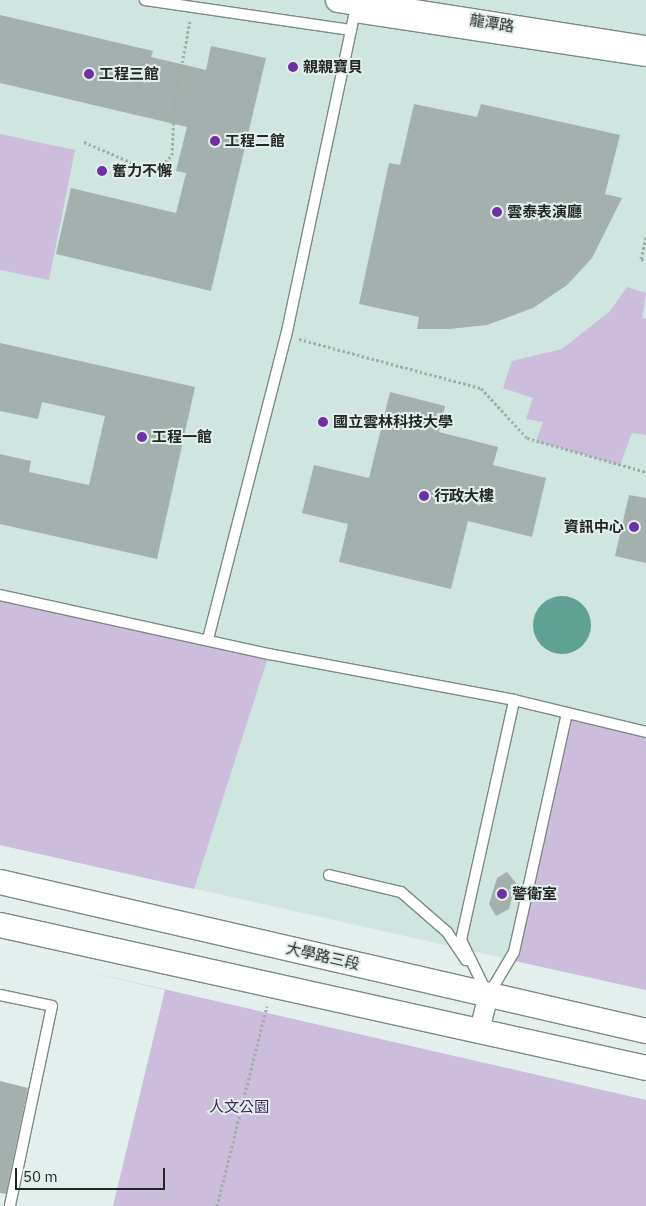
<!DOCTYPE html>
<meta charset="utf-8">
<style>
body{margin:0}
#map{position:relative;width:646px;height:1206px;overflow:hidden;background:#e2efec;font-family:"IBM Plex Sans","Noto Sans TC",sans-serif}
div>[style]{position:absolute}
[style*='--x']{left:calc(var(--x)*1px);top:calc(var(--y)*1px);width:calc(var(--w)*1px);rotate:calc(var(--a)*1deg)}
.built>*{inset:0;background:#cfe5df}
.green>*{inset:0;background:#cbbddb}
.water>*{inset:0;background:#5fa294}
.round{border-radius:50%}
.building>*{inset:0;background:#a4b0ad}
.path>*{height:3px;margin-top:-1.5px;transform-origin:0;background:repeating-linear-gradient(90deg,#a2adaa 0 2.5px,transparent 0 5px)}
.roads{filter:drop-shadow(1px 0 #7d8986) drop-shadow(-1px 0 #7d8986) drop-shadow(0 1px #7d8986) drop-shadow(0 -1px #7d8986)}
.service>*{height:10px;margin:-5px;padding:0 5px;transform-origin:5px;border-radius:5px;background:#fff}
.minor>*{height:19px;margin:-9.5px;padding:0 9.5px;transform-origin:9.5px;border-radius:9.5px;background:#fff}
.tertiary>*{height:24px;margin:-12px;padding:0 12px;transform-origin:12px;border-radius:12px;background:#fff}
.dots>*{width:14px;height:14px;translate:-50% -50%;box-sizing:border-box;border:2px solid #e2efec;border-radius:50%}
span{translate:-50% -50%;white-space:nowrap;text-align:center;line-height:1.15;-webkit-text-stroke:4px #e2efec;paint-order:stroke}
.street-label{font-size:15px;color:#222726}
.poi-label{font-size:15px;color:#222726;font-weight:700}
.left{translate:0 -50%;text-align:left}
.right{translate:-100% -50%;text-align:right}
.park-label{font-size:15px;color:#43245f}
.scale{position:absolute;left:15px;top:1168px;width:150px;height:22px;box-sizing:border-box;border:2px solid #222726;border-top:0;padding-left:6px;font-size:15px;line-height:18px;white-space:nowrap;color:#222726;-webkit-text-stroke:4px #e2efec;paint-order:stroke}
</style>
<div id="map">
<div class="built">
<div style="clip-path:polygon(0 0,646px 0,646px 990px,0 845px)"></div>
</div>
<div class="green">
<div style="clip-path:polygon(0 134px,75px 150px,49px 280px,0 270px)"></div>
<div style="clip-path:polygon(627px 287px,646px 293px,642px 318px,646px 319px,646px 435px,632px 433px,620px 465px,536px 441px,543px 422px,526px 419px,533px 398px,503px 388px,512px 361px,562px 349px,610px 311px)"></div>
<div style="clip-path:polygon(0 595px,269px 654px,194px 889px,0 845px)"></div>
<div style="clip-path:polygon(567px 713px,646px 732px,646px 990px,510px 960px)"></div>
<div style="clip-path:polygon(76px 969px,646px 1100px,646px 1206px,113px 1206px,165px 990px)"></div>
</div>
<div class="water">
<div class="round" style="left:533px;top:596px;width:58px;height:58px"></div>
</div>
<div class="building">
<div style="clip-path:polygon(0 15px,153px 51px,151px 57px,206px 70px,211px 46px,266px 58px,211px 291px,56px 254px,71px 188px,176px 213px,186px 173px,176px 171px,187px 127px,0 83px)"></div>
<div style="clip-path:polygon(414px 104px,477px 117px,481px 104px,620px 135px,605px 194px,622px 198px,592px 258px,567px 285px,533px 308px,487px 325px,449px 329px,417px 329px,419px 317px,359px 304px,389px 163px,400px 165px)"></div>
<div style="clip-path:polygon(0 343px,195px 387px,157px 559px,0 524px,0 454px,31px 461px,29px 472px,89px 485px,105px 416px,42px 402px,38px 419px,0 411px)"></div>
<div style="clip-path:polygon(390px 392px,445px 406px,439px 432px,498px 447px,493px 465px,546px 478px,532px 537px,468px 521px,451px 589px,339px 562px,348px 524px,302px 513px,314px 465px,369px 478px)"></div>
<div style="clip-path:polygon(629px 495px,646px 498px,646px 563px,615px 556px)"></div>
<div style="clip-path:polygon(507px 872px,516px 883px,509px 909px,496px 916px,489px 904px,497px 878px)"></div>
<div style="clip-path:polygon(0 1081px,28px 1088px,6px 1194px,0 1193px)"></div>
</div>
<div class="path">
<div style="--x:84;--y:142;--w:76;--a:23.2"></div>
<div style="--x:154;--y:172;--w:25;--a:-43"></div>
<div style="--x:172;--y:155;--w:48;--a:-87.6"></div>
<div style="--x:174;--y:107;--w:87;--a:-79.5"></div>
<div style="--x:646;--y:237;--w:23;--a:103"></div>
<div style="--x:641;--y:259;--w:5;--a:22"></div>
<div style="--x:299;--y:339;--w:188;--a:15.1"></div>
<div style="--x:481;--y:388;--w:68;--a:47.4"></div>
<div style="--x:527;--y:438;--w:124;--a:15.9"></div>
<div style="--x:217;--y:1206;--w:206;--a:-76"></div>
</div>
<div class="roads">
<div class="service">
<div style="--x:145;--y:0;--w:208;--a:8.3"></div>
<div style="--x:355;--y:17;--w:294;--a:8.6"></div>
<div style="--x:0;--y:595;--w:275;--a:12.4"></div>
<div style="--x:269;--y:654;--w:249;--a:10.6"></div>
<div style="--x:514;--y:700;--w:136;--a:13.6"></div>
<div style="--x:208;--y:639;--w:313;--a:-75.6"></div>
<div style="--x:286;--y:336;--w:340;--a:-78"></div>
<div style="--x:329;--y:875;--w:74;--a:13.3"></div>
<div style="--x:401;--y:892;--w:61;--a:41"></div>
<div style="--x:447;--y:932;--w:34;--a:56"></div>
<div style="--x:486;--y:991;--w:57;--a:-116.1"></div>
<div style="--x:461;--y:940;--w:246;--a:-77.5"></div>
<div style="--x:489;--y:994;--w:49;--a:-59.2"></div>
<div style="--x:514;--y:952;--w:245;--a:-77.5"></div>
<div style="--x:0;--y:995;--w:53;--a:11.9"></div>
<div style="--x:52;--y:1006;--w:204;--a:101.9"></div>
</div>
<div class="minor">
<div style="--x:479;--y:1030;--w:36;--a:-76"></div>
</div>
<div class="tertiary">
<div style="--x:338;--y:0;--w:312;--a:8.9"></div>
<div style="--x:0;--y:882;--w:663;--a:12.99"></div>
<div style="--x:0;--y:925;--w:662;--a:12.48"></div>
</div>
</div>
<div class="dots">
<div style="left:293px;top:67px;background:#7030a5"></div>
<div style="left:89px;top:74px;background:#7030a5"></div>
<div style="left:215px;top:141px;background:#7030a5"></div>
<div style="left:102px;top:171px;background:#7030a5"></div>
<div style="left:497px;top:212px;background:#7030a5"></div>
<div style="left:323px;top:422px;background:#7030a5"></div>
<div style="left:142px;top:437px;background:#7030a5"></div>
<div style="left:424px;top:496px;background:#7030a5"></div>
<div style="left:634px;top:527px;background:#7030a5"></div>
<div style="left:502px;top:894px;background:#7030a5"></div>
</div>
<div class="street-label">
<span style="left:492px;top:23px;rotate:9deg">龍潭路</span>
<span style="left:323px;top:956px;rotate:13deg">大學路三段</span>
</div>
<div class="poi-label">
<span class="left" style="left:303px;top:67px">親親寶貝</span>
<span class="left" style="left:99px;top:74px">工程三館</span>
<span class="left" style="left:225px;top:141px">工程二館</span>
<span class="left" style="left:112px;top:171px">奮力不懈</span>
<span class="left" style="left:507px;top:212px">雲泰表演廳</span>
<span class="left" style="left:333px;top:422px">國立雲林科技大學</span>
<span class="left" style="left:152px;top:437px">工程一館</span>
<span class="left" style="left:434px;top:496px">行政大樓</span>
<span class="right" style="left:624px;top:527px">資訊中心</span>
<span class="left" style="left:512px;top:894px">警衛室</span>
</div>
<div class="park-label">
<span style="left:239px;top:1107px">人文公園</span>
</div>
<div class="scale">50 m</div>
</div>
